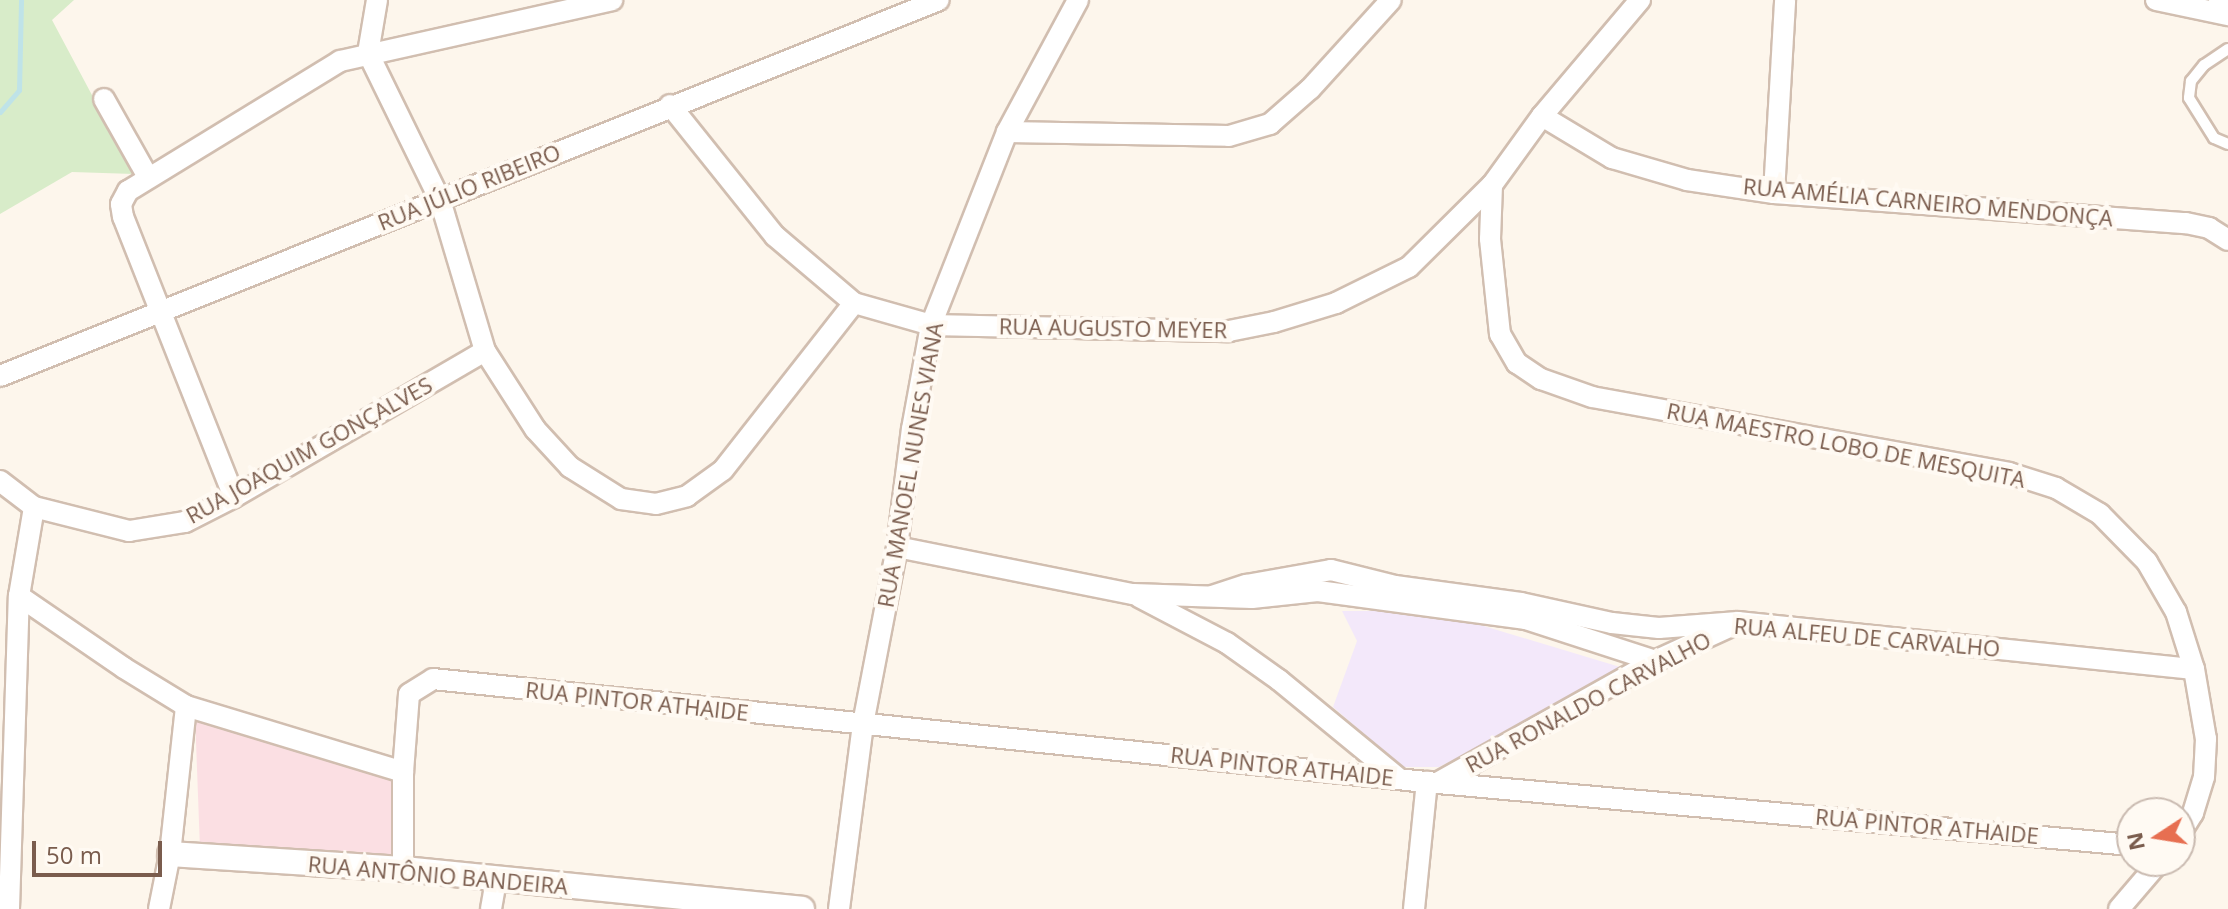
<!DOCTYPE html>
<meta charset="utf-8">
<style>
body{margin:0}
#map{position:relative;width:2228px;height:909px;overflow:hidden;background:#fdf6ec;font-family:"Open Sans",sans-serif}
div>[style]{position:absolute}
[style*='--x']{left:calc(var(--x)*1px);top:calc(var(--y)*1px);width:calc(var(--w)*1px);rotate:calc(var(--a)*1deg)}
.education>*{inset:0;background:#f3e8fa}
.medical>*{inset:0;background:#fbdfe3}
.green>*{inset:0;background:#d8ecc9}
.stream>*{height:5px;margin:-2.5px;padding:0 2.5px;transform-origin:2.5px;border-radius:2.5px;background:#bfe3e8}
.roads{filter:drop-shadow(2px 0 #d1beb0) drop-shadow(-2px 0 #d1beb0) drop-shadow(0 2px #d1beb0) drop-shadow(0 -2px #d1beb0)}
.service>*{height:10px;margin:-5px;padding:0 5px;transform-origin:5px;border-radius:5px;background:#fff}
.minor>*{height:20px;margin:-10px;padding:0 10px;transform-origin:10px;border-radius:10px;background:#fff}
.tertiary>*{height:24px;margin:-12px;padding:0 12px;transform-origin:12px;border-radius:12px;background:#fff}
span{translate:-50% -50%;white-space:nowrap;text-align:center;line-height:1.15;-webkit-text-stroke:8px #fffaf3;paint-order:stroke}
.street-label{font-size:22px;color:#7a5c4d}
.north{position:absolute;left:2116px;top:797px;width:80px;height:80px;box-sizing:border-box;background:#fffaf3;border:2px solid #cabbb1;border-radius:50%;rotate:258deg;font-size:22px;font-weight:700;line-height:32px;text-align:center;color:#7a5c4d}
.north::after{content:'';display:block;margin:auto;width:28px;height:36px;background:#e76f51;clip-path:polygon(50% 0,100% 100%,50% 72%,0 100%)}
.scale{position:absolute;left:32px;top:841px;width:130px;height:36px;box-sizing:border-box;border:4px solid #7a5c4d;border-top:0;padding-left:10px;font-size:24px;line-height:28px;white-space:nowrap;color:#7a5c4d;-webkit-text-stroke:6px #fffaf3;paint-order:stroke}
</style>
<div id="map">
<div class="education">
<div style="clip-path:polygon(1342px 611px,1434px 611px,1630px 670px,1439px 767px,1402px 767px,1333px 707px,1357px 641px)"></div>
</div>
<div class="medical">
<div style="clip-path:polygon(195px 715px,397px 776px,399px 859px,200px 849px)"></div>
</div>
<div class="green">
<div style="clip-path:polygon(0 0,74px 0,52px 20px,134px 174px,72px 172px,0 214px)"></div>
</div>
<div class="stream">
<div style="--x:0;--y:112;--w:29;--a:-49"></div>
<div style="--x:19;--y:90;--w:90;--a:-88.7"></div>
</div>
<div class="roads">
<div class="service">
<div style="--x:2228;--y:49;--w:29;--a:146"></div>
<div style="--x:2204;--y:65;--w:21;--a:129"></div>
<div style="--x:2191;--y:81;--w:17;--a:97"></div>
<div style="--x:2189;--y:98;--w:47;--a:58"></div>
<div style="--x:2214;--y:138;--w:15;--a:23"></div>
</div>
<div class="minor">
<div style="--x:377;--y:0;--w:54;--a:99.6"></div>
<div style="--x:368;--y:53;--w:164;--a:63.9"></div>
<div style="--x:440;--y:200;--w:158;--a:73.4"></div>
<div style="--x:485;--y:351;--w:93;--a:57.3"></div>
<div style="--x:535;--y:429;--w:52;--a:47.4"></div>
<div style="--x:570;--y:467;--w:60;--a:32.1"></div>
<div style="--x:621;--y:499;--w:35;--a:8"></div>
<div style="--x:656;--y:504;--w:32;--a:-14"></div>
<div style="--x:687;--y:496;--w:44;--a:-35.8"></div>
<div style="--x:723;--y:470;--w:212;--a:-51.9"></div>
<div style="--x:2156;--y:0;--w:74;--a:11.8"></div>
<div style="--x:104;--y:99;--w:90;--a:60.6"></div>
<div style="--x:670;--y:105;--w:168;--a:51.3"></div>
<div style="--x:775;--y:236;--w:104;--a:40.3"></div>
<div style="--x:854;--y:303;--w:80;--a:15.9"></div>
<div style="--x:931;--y:325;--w:298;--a:1.2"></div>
<div style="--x:1229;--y:331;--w:46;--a:-11.3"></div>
<div style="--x:1274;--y:322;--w:65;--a:-17"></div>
<div style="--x:1336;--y:303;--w:81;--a:-26.3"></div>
<div style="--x:1409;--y:267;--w:117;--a:-44.7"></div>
<div style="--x:1492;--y:185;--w:85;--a:-54.1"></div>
<div style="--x:1542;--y:116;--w:152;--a:-49.8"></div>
<div style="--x:1542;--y:116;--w:82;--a:31"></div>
<div style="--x:1612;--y:158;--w:78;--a:16.3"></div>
<div style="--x:1687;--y:180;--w:88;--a:8.5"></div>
<div style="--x:1774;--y:193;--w:413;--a:4.2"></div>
<div style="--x:2186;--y:223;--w:24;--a:12"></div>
<div style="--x:2209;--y:228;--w:22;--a:32"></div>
<div style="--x:1007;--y:132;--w:222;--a:1"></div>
<div style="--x:1229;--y:136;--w:43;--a:-16.3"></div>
<div style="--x:1270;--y:124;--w:53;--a:-41.2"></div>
<div style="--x:1310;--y:89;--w:120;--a:-47.7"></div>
<div style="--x:1492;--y:185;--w:54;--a:92.1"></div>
<div style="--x:1490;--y:239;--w:96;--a:84"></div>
<div style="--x:1500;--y:334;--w:34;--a:60"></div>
<div style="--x:1517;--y:363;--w:29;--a:34"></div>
<div style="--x:1541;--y:379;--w:54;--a:19.4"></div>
<div style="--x:1592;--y:397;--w:424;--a:10.3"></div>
<div style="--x:2009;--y:473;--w:49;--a:17.7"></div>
<div style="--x:2056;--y:488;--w:51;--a:30.6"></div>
<div style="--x:2100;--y:514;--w:67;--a:45.6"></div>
<div style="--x:2147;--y:562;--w:58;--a:59.9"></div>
<div style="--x:2176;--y:612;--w:60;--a:72.5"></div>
<div style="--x:2194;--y:669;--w:71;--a:80.3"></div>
<div style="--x:2206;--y:739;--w:38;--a:93"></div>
<div style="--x:2204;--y:777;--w:38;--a:107"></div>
<div style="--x:2193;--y:813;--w:25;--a:122"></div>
<div style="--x:1774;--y:193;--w:193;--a:-86.7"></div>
<div style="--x:0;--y:376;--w:1011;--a:-21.82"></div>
<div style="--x:0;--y:481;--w:43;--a:37.4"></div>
<div style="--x:34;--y:507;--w:98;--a:14.2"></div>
<div style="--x:129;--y:531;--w:57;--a:-9.1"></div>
<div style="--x:185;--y:522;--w:55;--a:-27"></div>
<div style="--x:234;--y:497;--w:290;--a:-30.2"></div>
<div style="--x:234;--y:497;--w:301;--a:-111.6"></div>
<div style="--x:123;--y:217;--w:13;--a:-99"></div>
<div style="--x:121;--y:204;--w:15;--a:-62"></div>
<div style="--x:128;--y:191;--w:249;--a:-31.5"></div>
<div style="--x:340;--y:61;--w:279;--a:-12.6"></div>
<div style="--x:897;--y:547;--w:241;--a:11.3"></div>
<div style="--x:1133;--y:594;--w:119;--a:1.9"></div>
<div style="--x:1252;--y:598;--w:66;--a:-6.1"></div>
<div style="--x:1318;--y:591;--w:210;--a:7.7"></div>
<div style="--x:1526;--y:619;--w:136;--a:18"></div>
<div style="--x:19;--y:596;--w:127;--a:34.4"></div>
<div style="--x:124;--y:668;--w:73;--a:31.5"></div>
<div style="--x:186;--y:706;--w:227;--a:16.9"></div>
<div style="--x:1212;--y:596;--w:36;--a:-18"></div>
<div style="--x:1246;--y:585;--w:86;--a:-10"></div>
<div style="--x:1331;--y:570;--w:66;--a:14"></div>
<div style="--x:1395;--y:586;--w:127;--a:7.7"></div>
<div style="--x:1521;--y:603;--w:93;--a:12.4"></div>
<div style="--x:1612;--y:623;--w:47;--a:6.1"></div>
<div style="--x:1659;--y:628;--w:79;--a:-4.3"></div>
<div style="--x:1738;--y:622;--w:458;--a:5.9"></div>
<div style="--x:1139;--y:597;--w:99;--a:27.6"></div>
<div style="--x:1227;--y:643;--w:64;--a:35.4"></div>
<div style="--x:1279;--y:680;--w:153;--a:39.4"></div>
<div style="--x:1439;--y:782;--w:248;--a:-29.3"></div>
<div style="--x:1655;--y:661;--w:79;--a:-24.6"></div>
<div style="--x:403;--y:869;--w:97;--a:-90"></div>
<div style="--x:403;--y:772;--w:78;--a:-85.6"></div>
<div style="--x:409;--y:694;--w:28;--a:-32"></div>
<div style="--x:433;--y:679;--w:999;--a:5.92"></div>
<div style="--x:1427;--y:782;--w:708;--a:5.11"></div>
<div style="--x:9;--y:909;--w:313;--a:-88.2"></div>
<div style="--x:19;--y:596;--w:90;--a:-80.4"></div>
<div style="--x:159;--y:909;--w:56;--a:-78.7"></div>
<div style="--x:170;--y:854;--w:149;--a:-83.8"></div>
<div style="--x:491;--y:909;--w:29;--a:-80"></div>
<div style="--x:839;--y:909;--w:187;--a:-82.6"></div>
<div style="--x:863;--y:724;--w:180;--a:-79.1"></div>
<div style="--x:897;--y:547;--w:119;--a:-82.8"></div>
<div style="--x:912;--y:429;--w:106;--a:-79.6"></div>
<div style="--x:931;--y:325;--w:207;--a:-68.5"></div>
<div style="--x:1007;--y:132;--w:150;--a:-61.7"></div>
<div style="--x:1414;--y:909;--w:128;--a:-84.2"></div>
<div style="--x:2119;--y:909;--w:63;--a:-49.5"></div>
</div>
<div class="tertiary">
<div style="--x:2221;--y:0;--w:14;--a:60"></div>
<div style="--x:170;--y:854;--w:233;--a:3.7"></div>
<div style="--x:403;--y:869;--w:401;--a:5.7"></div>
</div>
</div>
<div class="street-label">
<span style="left:469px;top:187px;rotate:-22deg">RUA JÚLIO RIBEIRO</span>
<span style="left:1928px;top:202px;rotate:5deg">RUA AMÉLIA CARNEIRO MENDONÇA</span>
<span style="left:1113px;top:328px;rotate:1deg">RUA AUGUSTO MEYER</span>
<span style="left:1846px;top:445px;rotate:11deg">RUA MAESTRO LOBO DE MESQUITA</span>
<span style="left:309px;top:450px;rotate:-29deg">RUA JOAQUIM GONÇALVES</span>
<span style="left:910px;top:465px;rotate:-80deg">RUA MANOEL NUNES VIANA</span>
<span style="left:1867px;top:637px;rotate:5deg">RUA ALFEU DE CARVALHO</span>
<span style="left:637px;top:701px;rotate:6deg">RUA PINTOR ATHAIDE</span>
<span style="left:1588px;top:702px;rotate:-28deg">RUA RONALDO CARVALHO</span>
<span style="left:1282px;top:766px;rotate:6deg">RUA PINTOR ATHAIDE</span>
<span style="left:1927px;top:826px;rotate:5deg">RUA PINTOR ATHAIDE</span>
<span style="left:438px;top:875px;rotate:5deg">RUA ANTÔNIO BANDEIRA</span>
</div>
<div class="north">N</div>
<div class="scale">50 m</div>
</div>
